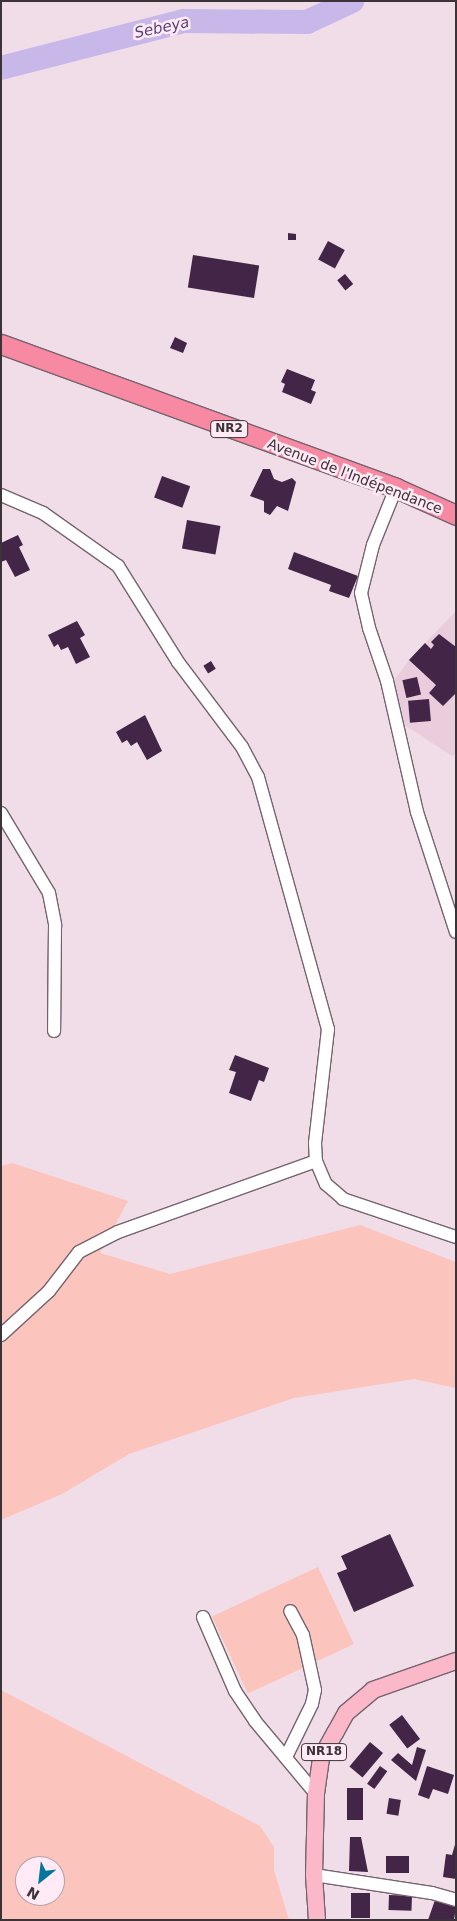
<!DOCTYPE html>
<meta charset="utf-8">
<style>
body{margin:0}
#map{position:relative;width:457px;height:1921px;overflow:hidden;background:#f1dde8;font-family:"DejaVu Sans",sans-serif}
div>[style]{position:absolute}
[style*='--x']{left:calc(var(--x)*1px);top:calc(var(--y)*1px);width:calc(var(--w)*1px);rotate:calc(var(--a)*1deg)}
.built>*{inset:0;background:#e9cddd}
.green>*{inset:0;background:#fbc4bd;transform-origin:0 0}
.river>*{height:24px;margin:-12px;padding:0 12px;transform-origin:12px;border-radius:12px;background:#c7b8e9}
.building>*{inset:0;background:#422547;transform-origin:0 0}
.roads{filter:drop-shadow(1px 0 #75636d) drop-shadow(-1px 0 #75636d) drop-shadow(0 1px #75636d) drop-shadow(0 -1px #75636d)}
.minor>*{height:12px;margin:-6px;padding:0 6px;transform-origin:6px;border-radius:6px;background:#fff}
.major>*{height:16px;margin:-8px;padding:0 8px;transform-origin:8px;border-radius:8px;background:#fab8c8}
.highway>*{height:19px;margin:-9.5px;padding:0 9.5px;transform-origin:9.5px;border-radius:9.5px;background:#f789a3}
span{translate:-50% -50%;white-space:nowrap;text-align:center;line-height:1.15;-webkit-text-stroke:5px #ffeaf5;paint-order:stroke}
.shield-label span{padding:1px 4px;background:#ffeaf5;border:1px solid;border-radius:4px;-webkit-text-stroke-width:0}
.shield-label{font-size:12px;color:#3b3337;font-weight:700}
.street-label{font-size:14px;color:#3b3337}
.water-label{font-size:15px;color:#57417d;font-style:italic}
.frame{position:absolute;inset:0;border:2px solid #3b3337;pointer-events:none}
.north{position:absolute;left:15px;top:1856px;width:50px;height:50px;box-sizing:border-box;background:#ffeaf5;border:1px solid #b1a1a9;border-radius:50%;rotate:209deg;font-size:14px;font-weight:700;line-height:20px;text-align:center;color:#3b3337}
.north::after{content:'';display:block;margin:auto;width:18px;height:22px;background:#04759f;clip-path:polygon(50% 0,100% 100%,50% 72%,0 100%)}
</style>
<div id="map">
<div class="built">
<div style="clip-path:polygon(456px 611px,456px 754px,452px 756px,403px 724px,392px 683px,409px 660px)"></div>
</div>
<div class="green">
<div style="clip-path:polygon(12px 1163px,128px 1201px,100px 1253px,170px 1274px,360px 1225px,456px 1262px,456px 1388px,414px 1379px,294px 1398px,129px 1454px,62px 1494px,1px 1520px,1px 1166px)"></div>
<div style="left:318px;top:1567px;width:85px;height:117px;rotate:65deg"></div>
<div style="clip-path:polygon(evenodd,1px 1690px,260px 1826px,274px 1847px,274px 1870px,289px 1920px,1px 1920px,1px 1690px,25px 1866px,55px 1866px,55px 1896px,25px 1896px,25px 1866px)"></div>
</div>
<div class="river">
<div style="--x:1;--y:68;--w:189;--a:-14.4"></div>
<div style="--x:184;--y:21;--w:123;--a:0.5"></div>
<div style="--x:307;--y:22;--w:50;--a:-25"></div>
</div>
<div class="building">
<div style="clip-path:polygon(288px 233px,296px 234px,296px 240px,288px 240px)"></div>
<div style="left:328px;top:241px;width:19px;height:21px;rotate:28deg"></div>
<div style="left:193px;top:255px;width:67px;height:33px;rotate:9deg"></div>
<div style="left:345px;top:274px;width:13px;height:10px;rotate:51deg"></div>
<div style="clip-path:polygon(175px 337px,187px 343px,183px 353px,170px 348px)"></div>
<div style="clip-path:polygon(287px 369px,315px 380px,311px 390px,316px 392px,311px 404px,282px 392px,285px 384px,281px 382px)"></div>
<div style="clip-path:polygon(263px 469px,270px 469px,274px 479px,282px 482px,292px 478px,296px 482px,288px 511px,277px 506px,270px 515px,264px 512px,264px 501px,250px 496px)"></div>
<div style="left:162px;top:476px;width:30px;height:23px;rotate:20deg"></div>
<div style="left:187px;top:520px;width:34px;height:29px;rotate:10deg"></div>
<div style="clip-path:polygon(18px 535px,23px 545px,19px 547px,30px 570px,15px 577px,6px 560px,1px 562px,1px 543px)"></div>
<div style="clip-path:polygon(294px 552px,358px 576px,349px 598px,329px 591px,331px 585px,288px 569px)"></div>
<div style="clip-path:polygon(77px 621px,85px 635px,80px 638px,90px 657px,76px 664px,68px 647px,61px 650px,58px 644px,54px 647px,48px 635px)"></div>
<div style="clip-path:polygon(439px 634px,456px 647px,456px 693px,443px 706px,429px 693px,436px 685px,409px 660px,425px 643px,431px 649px,434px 645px,431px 642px)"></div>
<div style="left:211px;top:661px;width:9px;height:9px;rotate:58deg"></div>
<div style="left:417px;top:677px;width:18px;height:15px;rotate:77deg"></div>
<div style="left:429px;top:699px;width:22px;height:21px;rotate:85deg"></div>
<div style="clip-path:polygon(145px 715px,162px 751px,147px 760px,137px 742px,131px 746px,127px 740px,122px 743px,116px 732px)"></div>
<div style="clip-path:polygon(235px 1055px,269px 1068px,264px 1082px,259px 1080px,251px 1101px,229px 1093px,236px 1072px,229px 1070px)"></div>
<div style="clip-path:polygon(390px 1534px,414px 1586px,354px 1612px,337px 1573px,347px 1569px,341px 1556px)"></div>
<div style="left:402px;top:1715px;width:30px;height:16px;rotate:53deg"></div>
<div style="left:370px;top:1742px;width:17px;height:32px;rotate:40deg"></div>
<div style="clip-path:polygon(417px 1747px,426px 1750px,416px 1781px,391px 1760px,398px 1753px,412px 1765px)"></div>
<div style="left:380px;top:1766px;width:9px;height:22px;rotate:36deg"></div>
<div style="clip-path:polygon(427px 1766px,454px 1775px,448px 1794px,433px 1789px,429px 1799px,418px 1795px)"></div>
<div style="left:347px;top:1788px;width:16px;height:32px"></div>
<div style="left:389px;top:1798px;width:12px;height:16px;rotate:9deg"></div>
<div style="clip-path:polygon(350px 1837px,361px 1837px,368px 1872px,349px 1871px)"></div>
<div style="clip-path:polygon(456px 1841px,456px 1879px,443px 1877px,446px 1854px,452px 1855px)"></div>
<div style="left:386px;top:1856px;width:23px;height:17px"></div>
<div style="left:351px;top:1893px;width:19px;height:25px"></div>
<div style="left:389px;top:1895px;width:23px;height:15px;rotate:2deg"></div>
<div style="clip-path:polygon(435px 1900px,456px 1907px,454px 1920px,428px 1920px)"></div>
</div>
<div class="roads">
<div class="minor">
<div style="--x:396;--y:488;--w:61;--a:112"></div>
<div style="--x:373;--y:545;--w:49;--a:104"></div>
<div style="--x:361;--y:593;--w:36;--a:77"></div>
<div style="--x:369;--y:628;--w:56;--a:71.2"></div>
<div style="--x:387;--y:681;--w:134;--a:77.1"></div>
<div style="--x:417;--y:812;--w:126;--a:72"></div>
<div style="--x:1;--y:495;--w:46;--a:23.2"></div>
<div style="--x:43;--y:513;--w:92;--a:35.2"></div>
<div style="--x:118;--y:566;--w:113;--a:58"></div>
<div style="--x:178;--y:662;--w:106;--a:53"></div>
<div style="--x:242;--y:747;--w:34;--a:62"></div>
<div style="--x:258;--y:777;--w:262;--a:74.5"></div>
<div style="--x:328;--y:1029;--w:115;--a:96.5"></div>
<div style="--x:315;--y:1143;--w:18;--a:87"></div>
<div style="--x:316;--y:1161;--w:25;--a:67"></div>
<div style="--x:326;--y:1184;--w:23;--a:41"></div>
<div style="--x:343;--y:1199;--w:119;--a:18.6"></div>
<div style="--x:1;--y:813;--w:93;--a:59"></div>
<div style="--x:49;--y:893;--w:33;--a:79"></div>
<div style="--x:55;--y:925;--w:106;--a:90.5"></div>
<div style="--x:1;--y:1335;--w:65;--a:-42.5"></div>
<div style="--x:49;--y:1291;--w:49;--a:-52.4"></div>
<div style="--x:79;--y:1252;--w:44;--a:-27.1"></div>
<div style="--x:118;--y:1232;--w:210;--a:-19.7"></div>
<div style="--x:203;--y:1617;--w:81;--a:66.6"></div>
<div style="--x:235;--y:1691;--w:36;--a:56"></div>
<div style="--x:255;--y:1721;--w:95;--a:50.1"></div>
<div style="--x:286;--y:1757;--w:59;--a:-63.9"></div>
<div style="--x:312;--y:1704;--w:14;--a:-78"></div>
<div style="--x:315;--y:1690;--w:56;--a:-102.3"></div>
<div style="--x:303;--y:1635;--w:27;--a:-118"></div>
<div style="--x:314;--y:1875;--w:119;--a:8.7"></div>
<div style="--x:432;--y:1893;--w:25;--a:16"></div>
</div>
<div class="major">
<div style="--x:317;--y:1920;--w:45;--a:-93.8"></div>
<div style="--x:314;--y:1875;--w:81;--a:-88.6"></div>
<div style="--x:316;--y:1794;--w:36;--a:-82"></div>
<div style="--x:321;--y:1758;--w:29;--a:-61"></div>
<div style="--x:335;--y:1733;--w:23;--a:-61"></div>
<div style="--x:346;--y:1713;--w:35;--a:-40"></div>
<div style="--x:373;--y:1690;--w:88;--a:-19.3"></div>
</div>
<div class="highway">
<div style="--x:1;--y:344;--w:420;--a:20"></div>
<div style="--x:396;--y:488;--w:66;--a:24.2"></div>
</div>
</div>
<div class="shield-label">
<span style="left:229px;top:429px">NR2</span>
<span style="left:324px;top:1752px">NR18</span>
</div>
<div class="street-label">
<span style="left:355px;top:476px;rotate:21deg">Avenue de l'Indépendance</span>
</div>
<div class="water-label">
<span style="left:162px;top:28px;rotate:-12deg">Sebeya</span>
</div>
<div class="frame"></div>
<div class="north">N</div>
</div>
